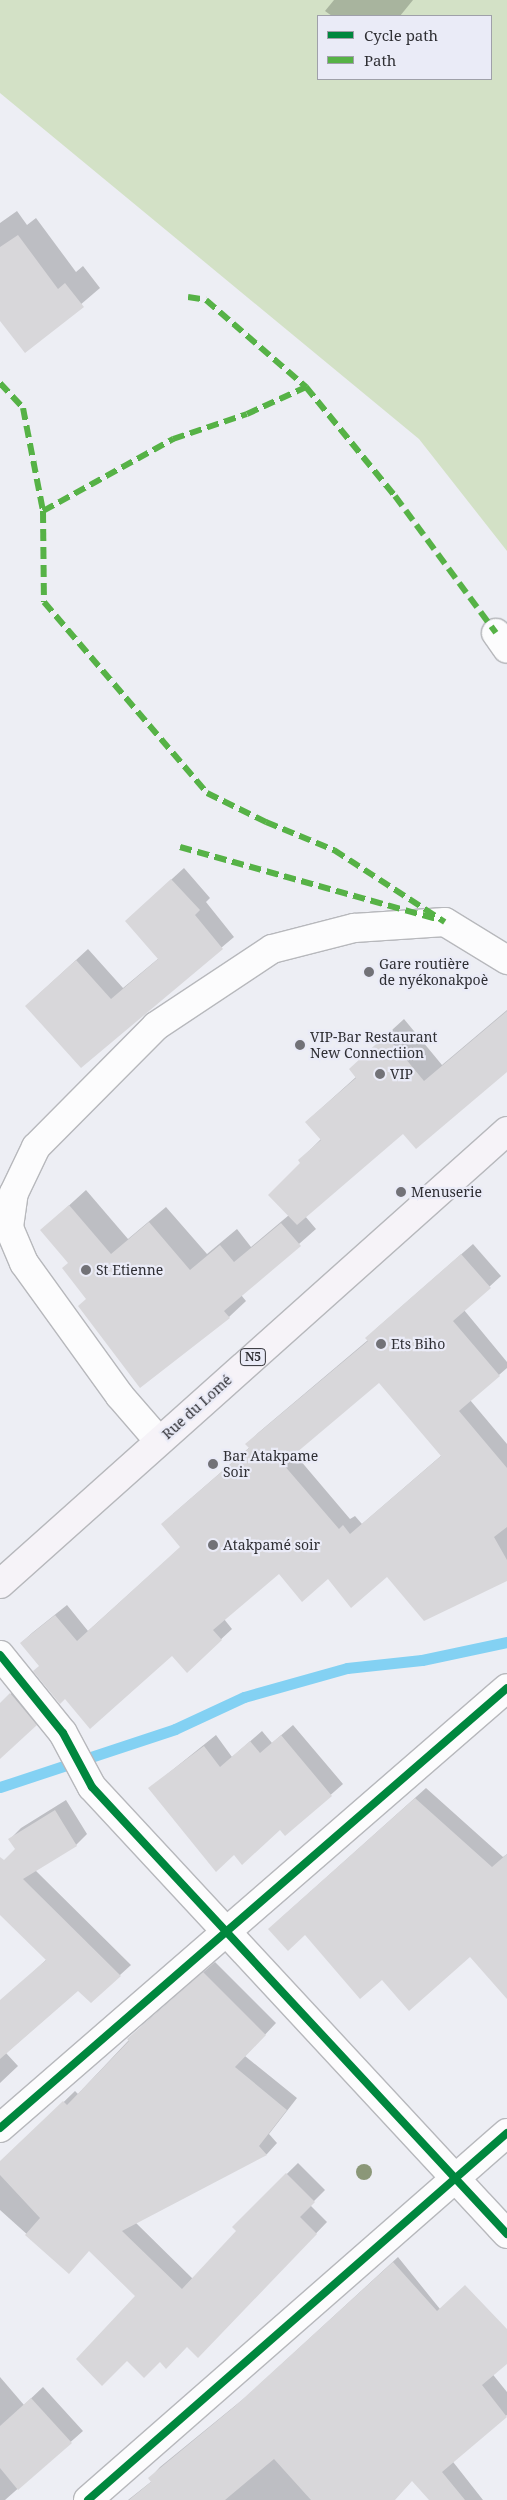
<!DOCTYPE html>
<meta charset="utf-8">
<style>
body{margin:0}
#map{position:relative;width:507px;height:2500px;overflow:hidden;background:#edeef4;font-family:"Noto Serif",serif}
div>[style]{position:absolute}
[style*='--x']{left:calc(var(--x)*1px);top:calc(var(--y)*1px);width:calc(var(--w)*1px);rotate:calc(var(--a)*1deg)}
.green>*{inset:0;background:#d3e1c6}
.shadow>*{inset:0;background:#0003}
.stream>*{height:11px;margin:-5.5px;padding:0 5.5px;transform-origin:5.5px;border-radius:5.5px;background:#83d1f3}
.building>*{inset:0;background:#d8d7da}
.roads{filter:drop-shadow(1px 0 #b7b8bc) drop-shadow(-1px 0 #b7b8bc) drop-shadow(0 1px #b7b8bc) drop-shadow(0 -1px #b7b8bc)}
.minor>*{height:28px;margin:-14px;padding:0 14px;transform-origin:14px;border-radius:14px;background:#fcfcfd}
.major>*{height:28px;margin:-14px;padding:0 14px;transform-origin:14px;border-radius:14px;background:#f6f3f8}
.quiet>*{height:6px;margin-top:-3px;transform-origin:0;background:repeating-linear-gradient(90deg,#56b246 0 12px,transparent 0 18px)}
.cycleway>*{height:8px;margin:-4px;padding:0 4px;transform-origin:4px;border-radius:4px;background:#00873e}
.trees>*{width:16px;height:16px;margin:-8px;border-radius:50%;background:#8b9778}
.dots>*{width:14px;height:14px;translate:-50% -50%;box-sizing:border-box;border:2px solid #eaebf7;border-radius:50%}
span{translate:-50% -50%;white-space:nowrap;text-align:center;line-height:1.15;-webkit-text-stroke:4.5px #eaebf7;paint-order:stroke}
.shield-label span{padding:1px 4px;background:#eaebf7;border:1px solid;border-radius:4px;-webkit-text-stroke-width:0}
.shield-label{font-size:12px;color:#2f2f34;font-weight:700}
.poi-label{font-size:14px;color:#2f2f34}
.left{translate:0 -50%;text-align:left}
.street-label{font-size:14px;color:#2f2f34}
.legend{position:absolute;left:317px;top:15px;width:175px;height:65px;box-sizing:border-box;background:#eaebf7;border:1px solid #9fa0a9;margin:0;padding:6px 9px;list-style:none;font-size:15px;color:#2f2f34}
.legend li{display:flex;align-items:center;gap:10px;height:25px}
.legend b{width:25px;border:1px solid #9fa0a9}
</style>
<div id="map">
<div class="green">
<div style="clip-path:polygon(evenodd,0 0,507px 0,507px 551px,419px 439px,0 93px,0 0,491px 16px,491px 79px,318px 79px,318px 16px,491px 16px)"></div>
</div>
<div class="shadow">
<div style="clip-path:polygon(334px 0,413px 0,400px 16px,332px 16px,325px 11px)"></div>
<div style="clip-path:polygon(17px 211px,27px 225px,36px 218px,76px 272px,83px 266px,100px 288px,25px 352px,0 319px,0 223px)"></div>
<div style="clip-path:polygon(184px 868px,210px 898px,206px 902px,234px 937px,81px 1066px,39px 994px,88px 949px,123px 988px,159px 958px,126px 921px)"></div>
<div style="clip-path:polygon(507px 1010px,507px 1070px,403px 1132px,305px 1216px,316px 1229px,241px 1295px,246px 1301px,229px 1317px,87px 1298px,69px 1262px,42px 1230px,86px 1190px,128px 1239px,166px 1207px,207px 1254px,237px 1229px,251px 1247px,289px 1215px,302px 1163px,300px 1160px,321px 1139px,306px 1122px,356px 1077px,368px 1052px,404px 1019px,442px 1065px)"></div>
<div style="clip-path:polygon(evenodd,473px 1244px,501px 1276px,464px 1310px,507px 1362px,507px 1368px,470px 1400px,507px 1444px,507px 1580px,387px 1575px,328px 1578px,279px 1572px,224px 1619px,232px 1629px,187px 1671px,172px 1654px,40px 1666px,21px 1643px,32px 1633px,67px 1605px,88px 1631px,181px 1547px,173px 1514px,250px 1447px,247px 1444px,258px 1433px,368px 1340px,377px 1328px,473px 1244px,379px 1381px,442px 1455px,362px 1524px,355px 1516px,350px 1519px,294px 1453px,379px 1381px)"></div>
<div style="clip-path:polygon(17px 1688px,42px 1718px,36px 1724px,0 1737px,0 1704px)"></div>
<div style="clip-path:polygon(293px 1725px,343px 1784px,285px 1835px,280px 1829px,234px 1854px,150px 1788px,216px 1735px,232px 1757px,262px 1731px,272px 1743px)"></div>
<div style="clip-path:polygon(426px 1788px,503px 1857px,507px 1854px,507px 1943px,382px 1978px,280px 1919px)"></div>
<div style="clip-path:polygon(66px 1800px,87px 1834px,76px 1845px,35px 1870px,131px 1965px,120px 1975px,78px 1990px,6px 2053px,18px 2066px,0 2083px,0 2003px,47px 1959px,0 1913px,0 1866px,16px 1849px,10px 1839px,21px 1828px)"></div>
<div style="clip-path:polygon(215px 1962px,276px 2023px,245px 2056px,297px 2098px,269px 2134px,277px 2143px,267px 2154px,135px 2222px,193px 2279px,238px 2231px,233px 2227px,298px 2163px,325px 2190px,310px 2205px,327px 2222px,209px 2345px,187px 2346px,89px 2250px,69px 2272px,0 2210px,0 2164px,75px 2091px,78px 2094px,145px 2023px)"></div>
<div style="clip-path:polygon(398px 2257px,507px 2392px,507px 2415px,454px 2460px,450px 2458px,483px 2500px,430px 2500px,413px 2479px,394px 2500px,128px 2500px,152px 2481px,150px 2478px,160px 2467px,247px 2396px)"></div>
<div style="clip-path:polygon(0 2377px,24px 2405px,43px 2387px,83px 2431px,5px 2500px,0 2500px)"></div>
</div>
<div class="stream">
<div style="--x:0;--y:1787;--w:184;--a:-18.3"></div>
<div style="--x:175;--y:1729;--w:76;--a:-24.9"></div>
<div style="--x:244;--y:1697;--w:107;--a:-15.7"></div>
<div style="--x:347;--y:1668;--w:75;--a:-6.1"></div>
<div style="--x:422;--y:1660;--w:87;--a:-12"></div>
</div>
<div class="building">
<div style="clip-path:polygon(18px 235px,58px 289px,65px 283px,84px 307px,25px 353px,0 321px,0 247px)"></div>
<div style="clip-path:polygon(171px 879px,200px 910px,195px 915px,223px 949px,81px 1068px,25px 1006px,76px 960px,111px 999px,158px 959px,125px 921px)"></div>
<div style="clip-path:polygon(507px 1011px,507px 1072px,416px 1149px,403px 1134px,297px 1225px,268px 1195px,300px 1163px,298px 1160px,321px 1140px,305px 1122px,356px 1078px,349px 1069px,386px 1035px,424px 1081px)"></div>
<div style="clip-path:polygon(69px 1205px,111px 1254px,149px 1222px,190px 1270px,220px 1245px,234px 1262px,281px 1223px,301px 1246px,224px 1311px,230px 1318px,140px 1388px,78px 1306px,86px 1299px,62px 1268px,68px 1263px,40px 1230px)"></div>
<div style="clip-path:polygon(evenodd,461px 1254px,491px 1288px,453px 1321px,500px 1376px,459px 1411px,507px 1468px,507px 1527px,494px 1537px,507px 1560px,507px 1581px,424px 1621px,387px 1577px,351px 1608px,328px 1579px,302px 1602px,279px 1574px,213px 1630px,222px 1640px,187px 1673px,172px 1656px,90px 1729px,65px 1699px,60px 1704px,33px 1671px,39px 1666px,20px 1643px,55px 1615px,77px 1641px,180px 1547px,161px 1524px,249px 1448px,245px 1444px,368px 1341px,365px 1338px,461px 1254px,379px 1383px,441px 1456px,350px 1534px,343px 1525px,339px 1529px,283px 1464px,379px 1383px)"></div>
<div style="clip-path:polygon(10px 1693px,37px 1725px,0 1759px,0 1703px)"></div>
<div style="clip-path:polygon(281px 1735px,332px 1796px,285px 1836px,280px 1830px,242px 1865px,234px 1855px,216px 1872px,148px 1788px,204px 1746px,220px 1767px,250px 1741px,260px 1753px)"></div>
<div style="clip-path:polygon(415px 1798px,492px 1867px,507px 1854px,507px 1999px,470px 1957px,409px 2011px,382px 1980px,360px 1999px,305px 1935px,288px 1951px,268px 1929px)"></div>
<div style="clip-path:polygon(55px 1810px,77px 1846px,23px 1879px,121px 1976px,91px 2003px,78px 1991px,0 2059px,0 2000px,46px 1960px,0 1915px,0 1857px,4px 1860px,15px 1849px,8px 1839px)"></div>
<div style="clip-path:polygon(203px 1972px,266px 2035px,235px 2067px,287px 2110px,259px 2146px,267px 2155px,122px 2231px,182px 2289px,236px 2231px,232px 2227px,286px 2173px,315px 2202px,300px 2217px,317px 2234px,198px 2358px,187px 2347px,166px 2369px,160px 2362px,144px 2378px,127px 2361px,102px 2386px,76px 2359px,135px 2296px,89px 2251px,69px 2274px,25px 2235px,40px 2218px,0 2175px,0 2161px,63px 2101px,67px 2105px,129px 2041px,127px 2039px)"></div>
<div style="clip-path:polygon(393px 2262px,437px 2311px,465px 2285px,507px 2329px,507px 2364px,482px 2385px,507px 2417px,442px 2472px,465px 2500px,429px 2500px,412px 2481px,395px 2500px,311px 2500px,274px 2459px,225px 2500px,129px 2500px,151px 2482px,148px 2478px,234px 2407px)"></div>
<div style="clip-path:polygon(31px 2398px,72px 2443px,18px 2490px,0 2468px,0 2426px)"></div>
</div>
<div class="roads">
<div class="minor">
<div style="--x:496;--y:633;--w:19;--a:55"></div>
<div style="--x:159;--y:1441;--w:60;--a:-130.9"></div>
<div style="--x:120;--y:1396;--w:164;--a:-125.8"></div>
<div style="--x:24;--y:1263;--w:39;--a:-113"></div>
<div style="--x:9;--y:1227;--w:34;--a:-82"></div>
<div style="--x:14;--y:1193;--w:51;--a:-64.4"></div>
<div style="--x:36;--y:1147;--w:170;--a:-45.2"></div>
<div style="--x:156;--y:1026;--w:139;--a:-33.6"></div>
<div style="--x:272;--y:949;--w:85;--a:-14.4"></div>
<div style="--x:354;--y:928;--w:91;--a:-3.8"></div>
<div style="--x:445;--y:922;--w:73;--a:31.5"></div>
<div style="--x:0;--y:1655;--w:100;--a:51.1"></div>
<div style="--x:63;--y:1733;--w:61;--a:61.8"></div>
<div style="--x:92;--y:1787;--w:610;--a:47.13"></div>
<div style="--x:0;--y:2128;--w:671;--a:-40.95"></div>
<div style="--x:88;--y:2500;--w:557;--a:-41.21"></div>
</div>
<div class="major">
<div style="--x:0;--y:1584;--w:680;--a:-41.78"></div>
</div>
</div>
<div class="quiet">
<div style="--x:188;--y:297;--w:18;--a:9"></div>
<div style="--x:206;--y:300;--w:133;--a:41"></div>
<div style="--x:306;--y:387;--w:141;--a:50.8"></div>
<div style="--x:395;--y:496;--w:170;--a:53.6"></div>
<div style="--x:0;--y:383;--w:34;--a:47"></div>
<div style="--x:23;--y:408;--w:105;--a:79"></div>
<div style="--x:43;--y:511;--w:91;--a:89.4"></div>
<div style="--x:44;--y:602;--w:251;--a:49.5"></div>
<div style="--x:207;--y:793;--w:66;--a:26.2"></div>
<div style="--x:266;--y:822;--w:74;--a:22.4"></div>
<div style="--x:334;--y:850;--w:132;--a:33"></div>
<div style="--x:43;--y:511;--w:149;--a:-29"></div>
<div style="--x:173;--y:439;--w:78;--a:-18.7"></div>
<div style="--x:247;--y:414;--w:65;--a:-24.6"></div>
<div style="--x:180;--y:847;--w:266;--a:15.7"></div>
</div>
<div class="cycleway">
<div style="--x:0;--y:1655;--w:100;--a:51.1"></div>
<div style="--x:63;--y:1733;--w:61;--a:61.8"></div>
<div style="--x:92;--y:1787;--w:610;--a:47.13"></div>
<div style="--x:0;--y:2128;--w:671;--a:-40.95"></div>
<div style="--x:88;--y:2500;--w:557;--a:-41.21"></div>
</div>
<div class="trees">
<div style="left:364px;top:2172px"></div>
</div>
<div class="dots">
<div style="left:369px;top:972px;background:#727277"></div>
<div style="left:300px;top:1045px;background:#727277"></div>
<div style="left:380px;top:1074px;background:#727277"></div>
<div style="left:401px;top:1192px;background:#727277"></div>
<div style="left:86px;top:1270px;background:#727277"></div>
<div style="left:381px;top:1344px;background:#727277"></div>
<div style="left:213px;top:1464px;background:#727277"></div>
<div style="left:213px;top:1545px;background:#727277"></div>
</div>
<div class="shield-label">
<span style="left:253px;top:1357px">N5</span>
</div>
<div class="poi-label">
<span class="left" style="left:379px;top:972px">Gare routière<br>de nyékonakpoè</span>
<span class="left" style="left:310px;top:1045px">VIP-Bar Restaurant<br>New Connectiion</span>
<span class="left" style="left:390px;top:1074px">VIP</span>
<span class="left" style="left:411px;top:1192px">Menuserie</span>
<span class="left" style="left:96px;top:1270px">St Etienne</span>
<span class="left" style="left:391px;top:1344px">Ets Biho</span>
<span class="left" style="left:223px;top:1464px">Bar Atakpame<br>Soir</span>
<span class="left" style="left:223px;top:1545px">Atakpamé soir</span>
</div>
<div class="street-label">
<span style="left:197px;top:1407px;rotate:-42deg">Rue du Lomé</span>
</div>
<ul class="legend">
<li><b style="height:6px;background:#00873e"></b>Cycle path</li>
<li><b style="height:6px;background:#56b246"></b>Path</li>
</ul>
</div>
